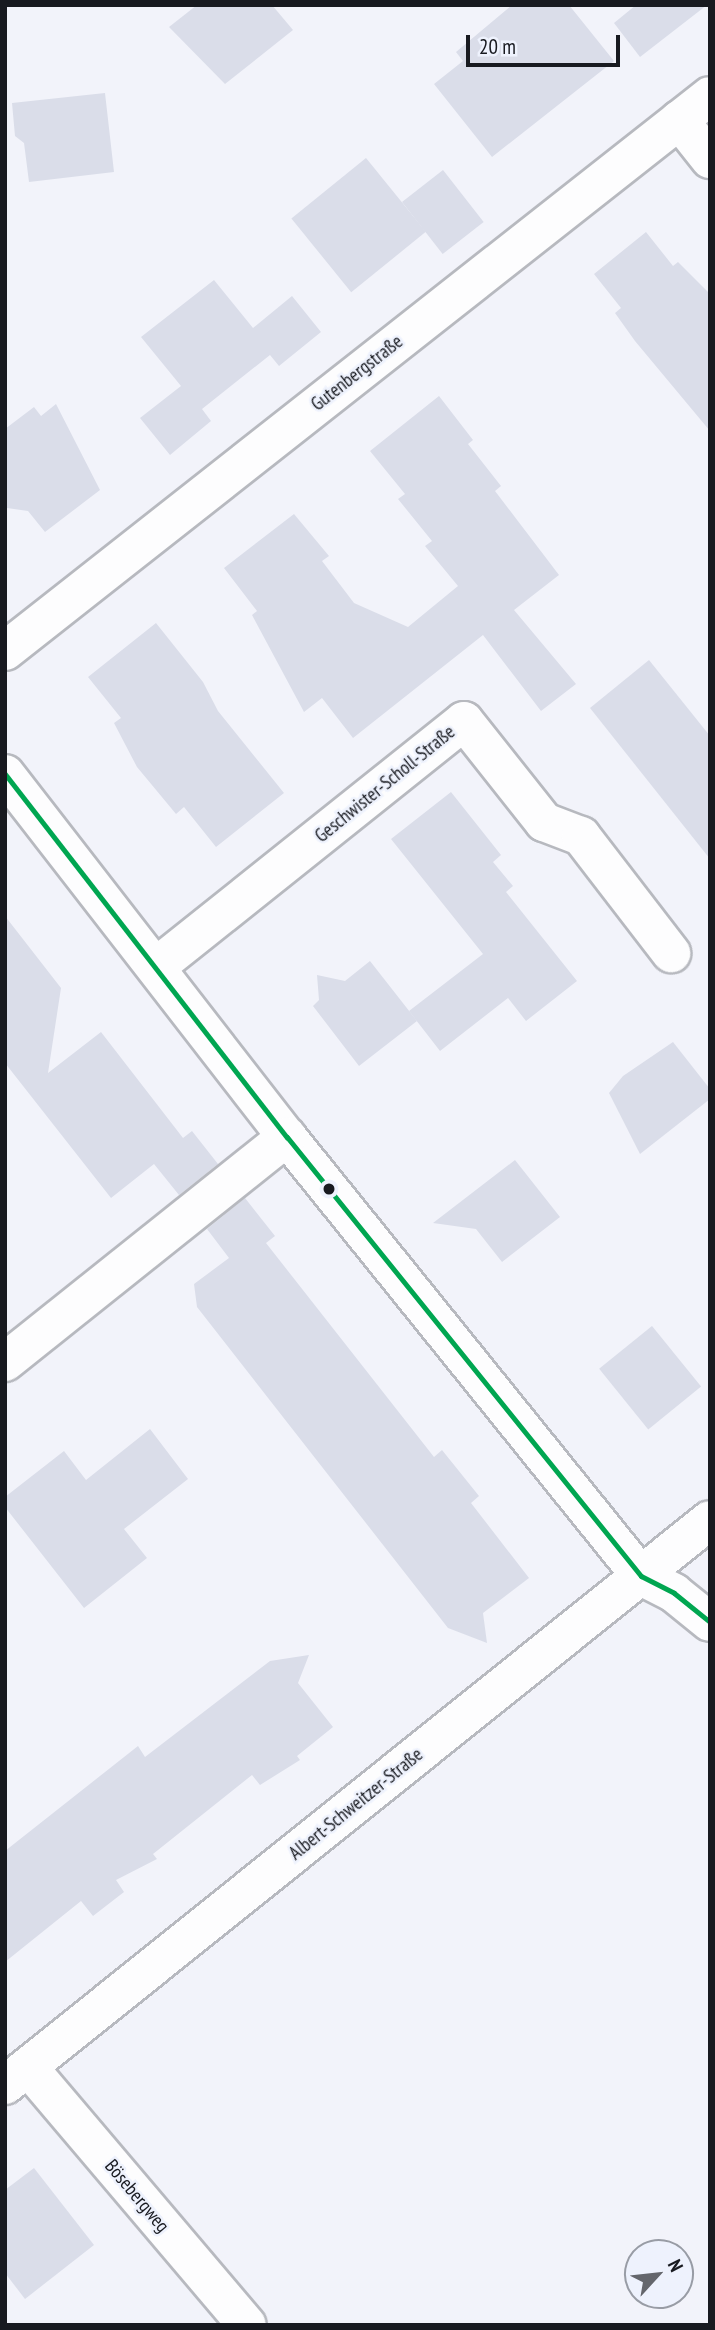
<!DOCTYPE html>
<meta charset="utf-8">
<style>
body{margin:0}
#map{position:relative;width:715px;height:2330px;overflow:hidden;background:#f2f3fa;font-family:"PT Sans Narrow",sans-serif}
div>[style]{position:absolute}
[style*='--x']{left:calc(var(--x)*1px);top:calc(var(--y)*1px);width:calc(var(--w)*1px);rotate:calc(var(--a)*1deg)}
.building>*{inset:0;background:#dadde9;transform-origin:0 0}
.roads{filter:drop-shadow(2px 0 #b7b9bf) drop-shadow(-2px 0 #b7b9bf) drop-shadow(0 2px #b7b9bf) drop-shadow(0 -2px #b7b9bf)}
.minor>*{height:38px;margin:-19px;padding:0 19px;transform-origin:19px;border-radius:19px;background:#fdfdfe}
.bus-1>*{height:5px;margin:-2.5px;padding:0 2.5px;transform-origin:2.5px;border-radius:2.5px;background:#00a651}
.dots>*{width:19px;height:19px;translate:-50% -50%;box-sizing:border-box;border:4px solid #eef2fd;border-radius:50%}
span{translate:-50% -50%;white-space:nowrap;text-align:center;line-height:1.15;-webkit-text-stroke:5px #eef2fd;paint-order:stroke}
.street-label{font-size:19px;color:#181a20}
.frame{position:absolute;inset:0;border:7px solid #181a20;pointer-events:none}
.north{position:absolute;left:624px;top:2239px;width:70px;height:70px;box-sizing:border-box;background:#eef2fd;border:2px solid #989ca5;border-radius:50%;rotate:63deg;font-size:19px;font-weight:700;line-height:28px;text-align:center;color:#181a20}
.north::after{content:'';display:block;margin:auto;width:24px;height:32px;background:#64666c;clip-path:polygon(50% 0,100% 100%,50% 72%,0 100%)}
.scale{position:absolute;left:466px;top:35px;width:154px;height:32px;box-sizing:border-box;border:4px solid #181a20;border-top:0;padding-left:9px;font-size:21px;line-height:24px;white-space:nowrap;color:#181a20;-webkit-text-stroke:5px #eef2fd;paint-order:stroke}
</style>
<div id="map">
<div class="building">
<div style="clip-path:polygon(197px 5px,272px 5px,293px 30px,225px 84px,169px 27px)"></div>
<div style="clip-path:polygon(512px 5px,569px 5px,614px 61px,492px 157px,434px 84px,463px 61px,456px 52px)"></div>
<div style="clip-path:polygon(636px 5px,707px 5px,640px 57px,614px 23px)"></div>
<div style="clip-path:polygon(105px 93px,114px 172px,29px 182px,24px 143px,15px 136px,12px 103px)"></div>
<div style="left:366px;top:158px;width:95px;height:96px;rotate:51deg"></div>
<div style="left:443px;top:170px;width:66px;height:52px;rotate:52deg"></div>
<div style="clip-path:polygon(646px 232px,673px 266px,678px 262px,710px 294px,710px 431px,635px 341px,615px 313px,621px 308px,594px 274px)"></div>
<div style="clip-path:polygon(214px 280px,253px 328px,292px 296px,321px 332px,279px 366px,270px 355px,202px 409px,211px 421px,170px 455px,140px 418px,181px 386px,141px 337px)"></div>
<div style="clip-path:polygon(439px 396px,473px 440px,468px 444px,501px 486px,495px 491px,559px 575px,514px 610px,576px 684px,541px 711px,483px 635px,353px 738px,322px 698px,304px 712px,252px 615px,257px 611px,224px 568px,294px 514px,329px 556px,322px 561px,354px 603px,408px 627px,458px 586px,425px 546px,432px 541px,398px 499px,405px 494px,370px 451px)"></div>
<div style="clip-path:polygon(56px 404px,100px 490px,45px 532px,28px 511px,7px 508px,5px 429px,34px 407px,41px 416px)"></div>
<div style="clip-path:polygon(156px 623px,203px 682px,218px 711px,284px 793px,216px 847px,184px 807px,176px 814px,137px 767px,114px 723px,121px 718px,88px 677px)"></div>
<div style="clip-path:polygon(649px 660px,710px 736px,710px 859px,590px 708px)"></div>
<div style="clip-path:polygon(451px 792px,501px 855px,493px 862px,513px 886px,506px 892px,577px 981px,526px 1021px,508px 998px,440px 1051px,409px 1011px,483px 954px,391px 839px)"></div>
<div style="clip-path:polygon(5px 916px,61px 988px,48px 1073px,101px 1032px,183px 1138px,192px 1131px,218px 1164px,179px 1195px,154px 1164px,111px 1198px,5px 1063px)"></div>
<div style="clip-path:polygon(370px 961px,417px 1021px,359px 1066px,313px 1006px,319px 1000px,317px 975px,345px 981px)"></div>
<div style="clip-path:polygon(673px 1042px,710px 1089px,710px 1099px,640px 1154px,609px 1093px,623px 1076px)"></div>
<div style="clip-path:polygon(515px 1160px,560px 1217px,502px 1262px,476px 1229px,433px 1223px)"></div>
<div style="clip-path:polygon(245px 1198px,275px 1236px,266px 1243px,434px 1457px,442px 1450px,479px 1496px,471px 1503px,529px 1578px,483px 1613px,487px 1643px,448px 1628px,197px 1307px,194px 1284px,229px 1258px,207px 1229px)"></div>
<div style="left:652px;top:1326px;width:78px;height:68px;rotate:51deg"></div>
<div style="clip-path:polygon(150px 1429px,188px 1479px,124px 1529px,147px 1558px,84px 1608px,5px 1507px,5px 1497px,64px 1451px,86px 1480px)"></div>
<div style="clip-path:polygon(309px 1655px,298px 1683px,333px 1727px,297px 1756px,300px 1760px,260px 1785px,252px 1775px,153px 1854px,157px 1859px,116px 1880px,124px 1892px,93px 1916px,81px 1901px,5px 1962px,5px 1851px,138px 1746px,145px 1757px,270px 1661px)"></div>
<div style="clip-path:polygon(34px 2168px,94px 2245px,25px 2299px,5px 2273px,5px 2190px)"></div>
</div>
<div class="roads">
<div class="minor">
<div style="--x:679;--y:120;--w:50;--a:51.5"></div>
<div style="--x:5;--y:651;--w:897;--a:-38.21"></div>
<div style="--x:5;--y:774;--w:460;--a:52.2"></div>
<div style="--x:287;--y:1137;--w:564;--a:51.12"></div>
<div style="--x:641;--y:1576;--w:37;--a:27"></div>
<div style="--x:674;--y:1593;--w:46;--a:38.9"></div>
<div style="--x:156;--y:967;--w:394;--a:-38.6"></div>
<div style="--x:464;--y:721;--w:129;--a:51.6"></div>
<div style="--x:544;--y:822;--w:40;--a:21"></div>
<div style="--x:581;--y:836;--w:148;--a:52.4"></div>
<div style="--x:5;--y:1362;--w:361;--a:-38.6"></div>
<div style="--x:28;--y:2067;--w:338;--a:49.7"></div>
<div style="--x:5;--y:2085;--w:903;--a:-38.71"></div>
</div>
</div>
<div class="bus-1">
<div style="--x:5;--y:774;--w:460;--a:52.2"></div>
<div style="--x:287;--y:1137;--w:564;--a:51.12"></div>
<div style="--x:641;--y:1576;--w:37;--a:27"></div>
<div style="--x:674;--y:1593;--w:46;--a:38.9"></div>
</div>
<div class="dots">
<div style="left:329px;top:1189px;background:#181a20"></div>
</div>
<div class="street-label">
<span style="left:357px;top:373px;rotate:-38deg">Gutenbergstraße</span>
<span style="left:385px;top:784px;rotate:-39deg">Geschwister-Scholl-Straße</span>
<span style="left:356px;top:1804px;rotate:-39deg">Albert-Schweitzer-Straße</span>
<span style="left:137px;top:2196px;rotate:50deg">Bösebergweg</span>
</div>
<div class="frame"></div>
<div class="north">N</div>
<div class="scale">20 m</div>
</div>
